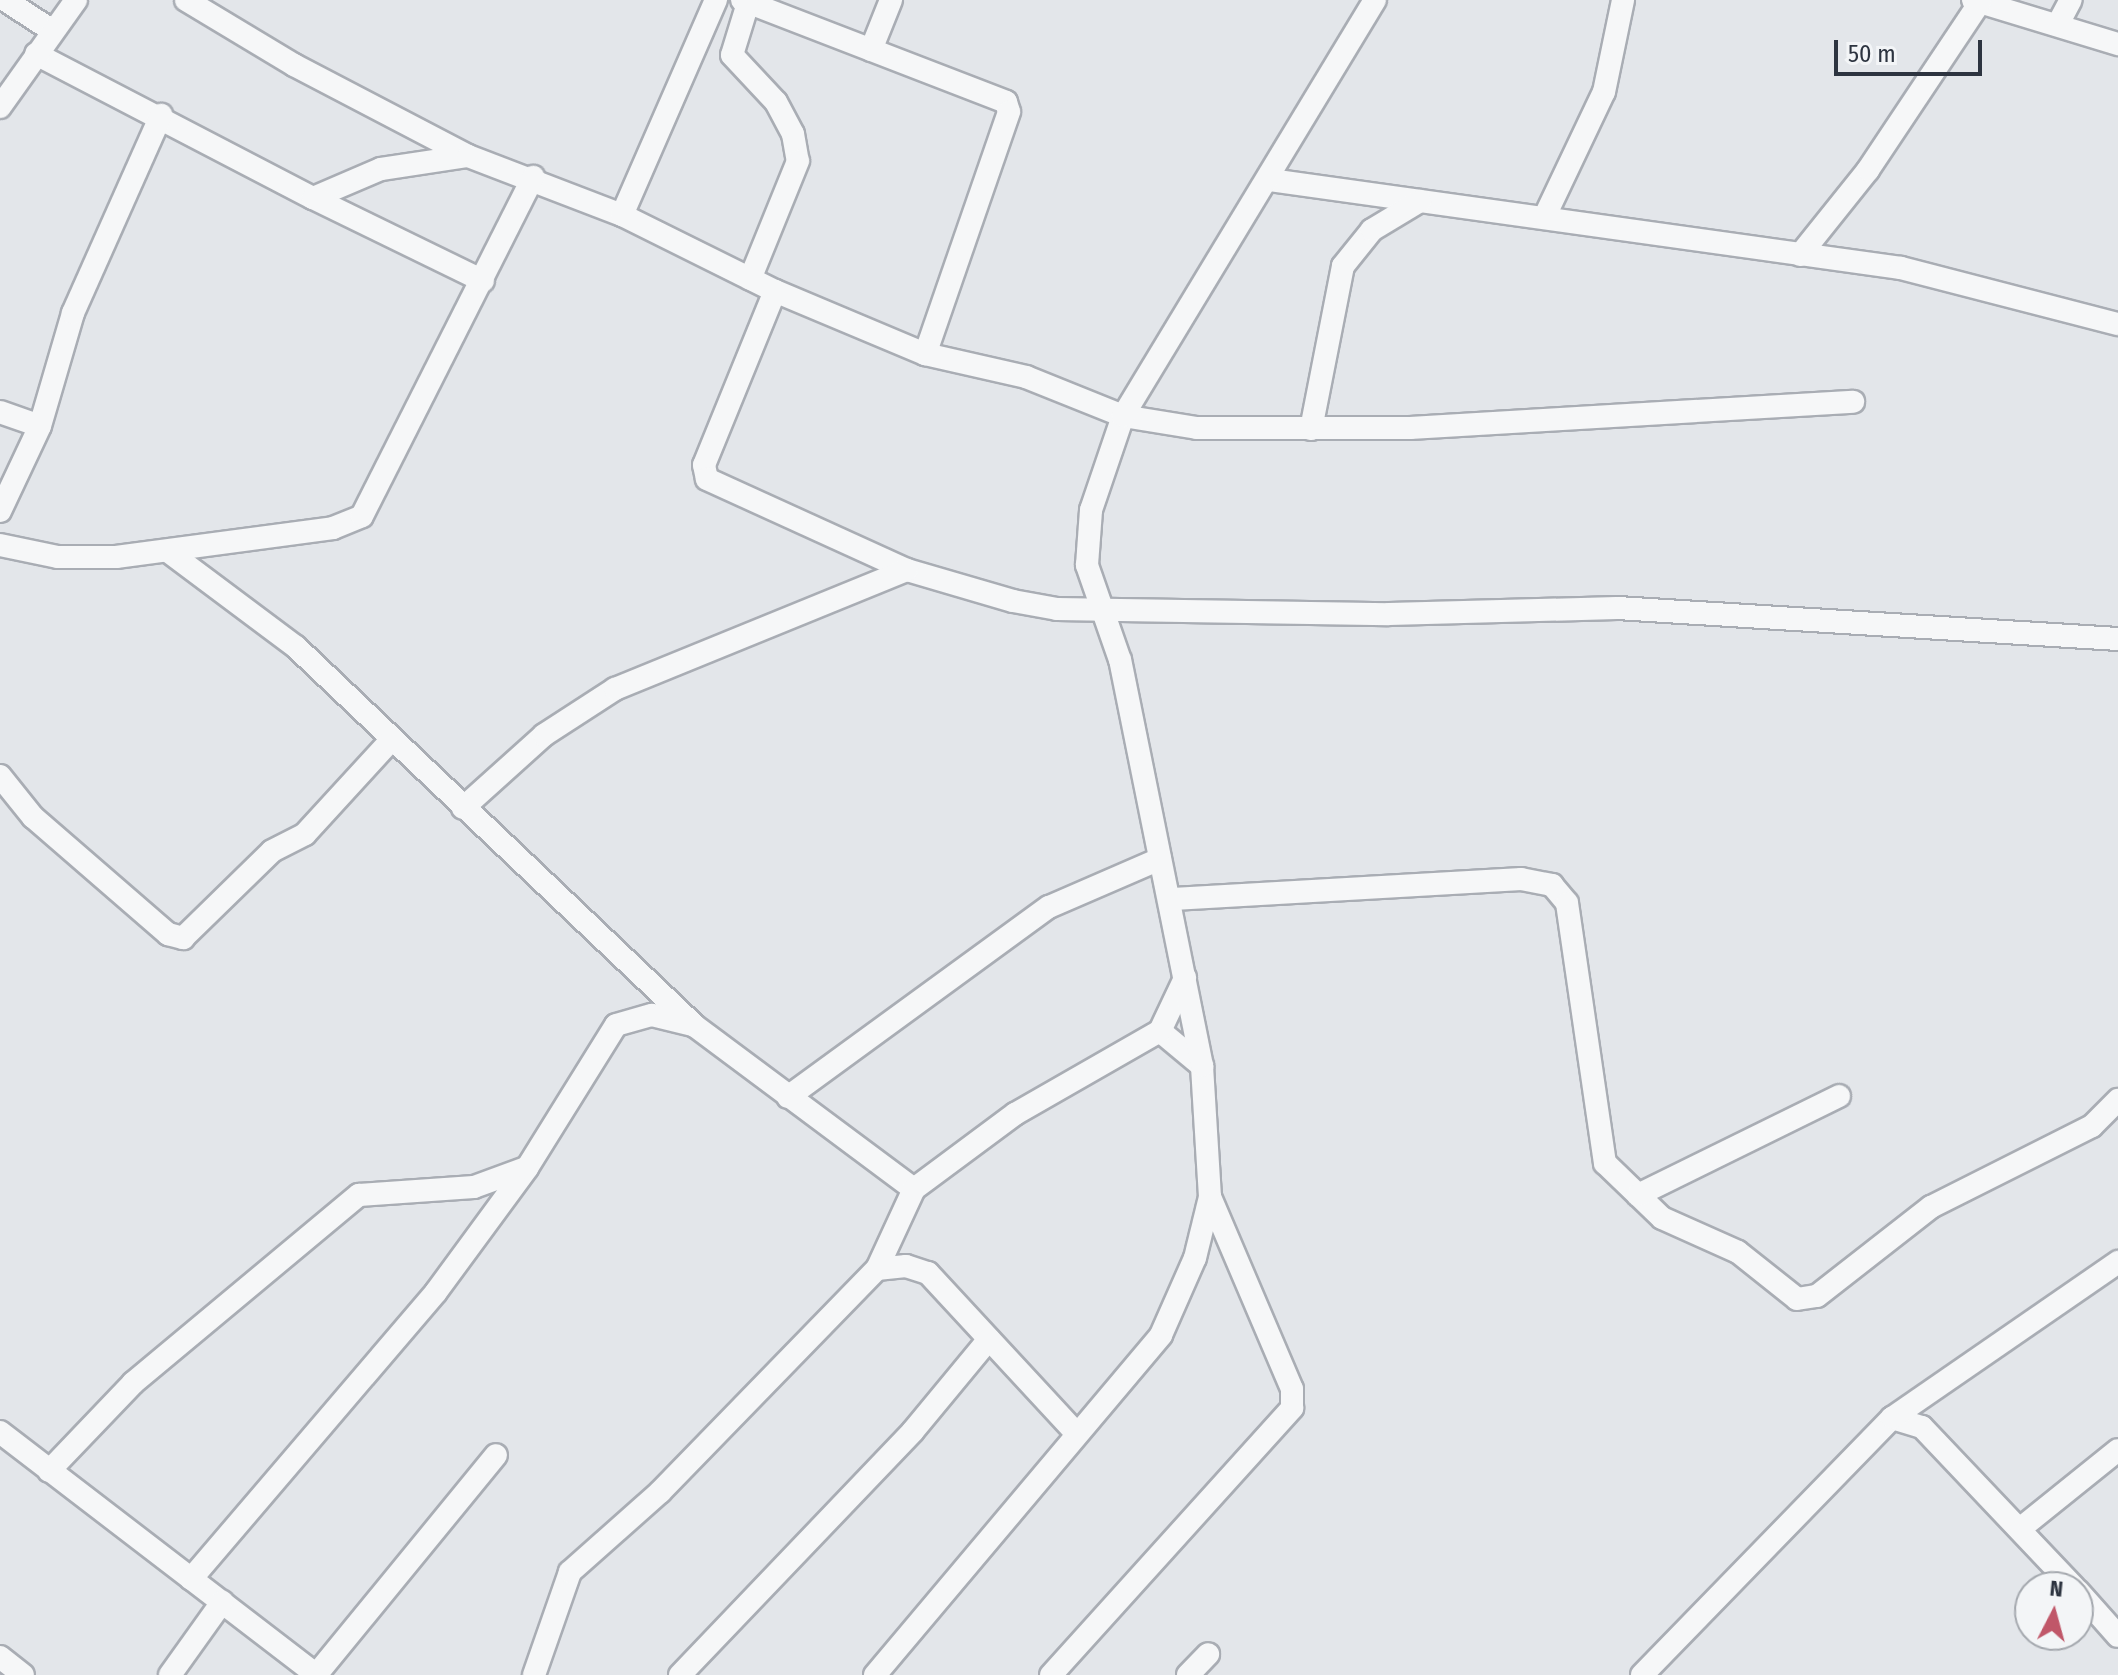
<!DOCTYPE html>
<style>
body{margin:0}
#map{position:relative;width:2118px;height:1675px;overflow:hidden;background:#e3e6ea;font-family:"Fira Sans Condensed",sans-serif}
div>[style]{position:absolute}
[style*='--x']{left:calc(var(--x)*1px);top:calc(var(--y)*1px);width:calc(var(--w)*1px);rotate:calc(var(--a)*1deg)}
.roads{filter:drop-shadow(2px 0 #a9adb4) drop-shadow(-2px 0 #a9adb4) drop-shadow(0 2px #a9adb4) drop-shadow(0 -2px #a9adb4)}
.minor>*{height:22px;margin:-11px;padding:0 11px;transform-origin:11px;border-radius:11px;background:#f6f7f8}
span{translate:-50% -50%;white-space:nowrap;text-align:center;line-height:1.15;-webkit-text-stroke:7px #f3f5f7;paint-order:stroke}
.north{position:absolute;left:2014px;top:1571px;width:80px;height:80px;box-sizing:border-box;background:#f3f5f7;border:2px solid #a4a8ae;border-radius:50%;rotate:6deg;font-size:22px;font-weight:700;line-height:32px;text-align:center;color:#2d3440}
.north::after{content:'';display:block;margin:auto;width:28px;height:36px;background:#c05769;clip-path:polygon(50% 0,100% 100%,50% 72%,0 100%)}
.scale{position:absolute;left:1834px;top:40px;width:148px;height:36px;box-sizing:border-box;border:4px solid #2d3440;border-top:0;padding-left:10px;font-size:24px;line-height:28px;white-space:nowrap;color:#2d3440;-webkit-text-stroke:6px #f3f5f7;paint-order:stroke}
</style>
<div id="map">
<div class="roads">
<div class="minor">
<div style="--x:5;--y:0;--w:57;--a:32.9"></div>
<div style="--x:186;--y:0;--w:126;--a:31"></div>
<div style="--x:294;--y:65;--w:196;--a:27.6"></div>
<div style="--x:742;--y:0;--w:283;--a:21.1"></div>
<div style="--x:1006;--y:102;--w:10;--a:73"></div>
<div style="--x:1009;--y:112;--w:256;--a:109.1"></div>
<div style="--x:1973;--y:0;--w:152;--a:16.9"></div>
<div style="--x:748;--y:3;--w:54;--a:107.1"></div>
<div style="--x:732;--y:55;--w:64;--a:46.9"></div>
<div style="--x:776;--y:102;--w:36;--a:62"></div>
<div style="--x:793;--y:134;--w:27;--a:80"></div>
<div style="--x:798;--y:161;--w:127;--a:112.1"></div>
<div style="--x:2058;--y:24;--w:27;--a:-62"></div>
<div style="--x:871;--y:50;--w:54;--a:-68.2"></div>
<div style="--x:36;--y:54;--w:312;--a:27.5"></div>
<div style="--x:313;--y:198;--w:74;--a:-23.1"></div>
<div style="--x:381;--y:169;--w:88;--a:-8.5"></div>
<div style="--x:468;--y:156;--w:165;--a:21"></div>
<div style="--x:622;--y:215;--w:171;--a:26.4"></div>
<div style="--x:775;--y:291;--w:163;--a:22.8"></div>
<div style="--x:925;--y:354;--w:104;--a:12.8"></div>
<div style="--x:1026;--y:377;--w:105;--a:21.9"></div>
<div style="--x:1123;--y:416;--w:75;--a:9.2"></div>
<div style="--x:1197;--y:428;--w:213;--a:0"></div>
<div style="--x:1410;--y:428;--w:444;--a:-3.4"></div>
<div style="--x:0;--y:107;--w:131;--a:-54.6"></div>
<div style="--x:1270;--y:180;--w:637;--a:7.94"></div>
<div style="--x:1901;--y:268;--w:224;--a:14.5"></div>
<div style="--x:313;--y:198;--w:189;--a:26"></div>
<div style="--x:622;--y:215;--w:235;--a:-66.4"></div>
<div style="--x:1545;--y:216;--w:137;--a:-64.6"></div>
<div style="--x:1604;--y:92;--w:94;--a:-78.3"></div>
<div style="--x:1800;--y:255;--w:109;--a:-51.3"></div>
<div style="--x:1868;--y:170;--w:202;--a:-56.3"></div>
<div style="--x:775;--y:291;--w:188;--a:112.2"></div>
<div style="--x:704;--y:465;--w:14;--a:78"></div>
<div style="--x:707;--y:479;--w:220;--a:24.5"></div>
<div style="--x:907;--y:570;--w:110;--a:16.3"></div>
<div style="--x:1013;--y:601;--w:45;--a:10.3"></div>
<div style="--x:1057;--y:609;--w:332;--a:0.9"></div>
<div style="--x:1389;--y:614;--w:228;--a:-1.5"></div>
<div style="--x:1617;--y:608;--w:502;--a:3.54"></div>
<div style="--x:0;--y:412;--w:42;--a:19.3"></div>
<div style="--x:1311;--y:429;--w:166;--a:-78.9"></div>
<div style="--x:1343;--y:266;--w:46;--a:-51.1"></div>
<div style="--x:1372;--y:230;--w:56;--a:-31.1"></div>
<div style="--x:0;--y:511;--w:94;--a:-64.8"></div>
<div style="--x:40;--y:426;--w:118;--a:-73.7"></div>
<div style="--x:73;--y:313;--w:217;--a:-66"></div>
<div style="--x:0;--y:545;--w:59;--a:11.7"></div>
<div style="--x:58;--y:557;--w:58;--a:0"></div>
<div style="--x:116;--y:557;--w:219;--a:-7.6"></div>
<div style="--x:333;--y:528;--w:31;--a:-22"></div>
<div style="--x:362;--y:516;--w:380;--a:-63.2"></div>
<div style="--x:169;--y:552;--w:159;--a:36.8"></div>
<div style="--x:296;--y:647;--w:550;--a:43.53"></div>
<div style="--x:695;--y:1026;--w:273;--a:36.7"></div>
<div style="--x:0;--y:776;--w:53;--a:51.2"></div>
<div style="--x:33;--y:817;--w:179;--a:40.9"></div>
<div style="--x:168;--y:934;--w:16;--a:15"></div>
<div style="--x:183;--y:938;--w:124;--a:-44.3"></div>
<div style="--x:272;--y:851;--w:37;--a:-27"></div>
<div style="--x:305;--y:834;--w:127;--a:-47.5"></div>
<div style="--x:463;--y:808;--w:109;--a:-42"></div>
<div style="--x:544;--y:735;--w:85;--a:-32.9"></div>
<div style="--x:615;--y:689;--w:315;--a:-22.2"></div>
<div style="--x:1173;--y:899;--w:349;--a:-3.3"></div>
<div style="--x:1521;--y:879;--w:32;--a:11"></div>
<div style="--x:1552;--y:885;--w:23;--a:50"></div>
<div style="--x:1567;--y:903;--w:263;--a:81.7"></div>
<div style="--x:1605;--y:1163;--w:79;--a:44"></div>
<div style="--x:1662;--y:1218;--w:83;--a:24.1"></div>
<div style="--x:1738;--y:1252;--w:75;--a:38.5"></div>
<div style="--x:1797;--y:1299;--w:20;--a:-9"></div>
<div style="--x:1817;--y:1296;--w:145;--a:-38"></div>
<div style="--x:1931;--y:1207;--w:180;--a:-26.7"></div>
<div style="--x:2092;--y:1126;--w:37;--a:-45"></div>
<div style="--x:1160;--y:1031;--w:55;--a:39.8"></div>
<div style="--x:788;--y:1097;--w:323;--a:-36.1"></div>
<div style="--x:1049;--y:907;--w:121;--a:-23.4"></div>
<div style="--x:1638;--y:1195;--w:224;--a:-26.2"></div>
<div style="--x:877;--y:1269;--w:29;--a:-6"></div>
<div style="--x:906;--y:1266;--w:23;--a:18"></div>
<div style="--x:928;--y:1273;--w:218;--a:47.2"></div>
<div style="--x:1892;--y:1418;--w:31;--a:17"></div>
<div style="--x:1922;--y:1427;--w:221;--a:46.5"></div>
<div style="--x:0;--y:1432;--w:399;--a:37.5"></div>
<div style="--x:49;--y:1471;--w:122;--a:-46.3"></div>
<div style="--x:133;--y:1383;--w:294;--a:-39.8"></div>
<div style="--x:359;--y:1195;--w:115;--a:-4"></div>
<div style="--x:474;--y:1187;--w:55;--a:-20.1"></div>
<div style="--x:2021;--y:1528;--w:124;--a:-38.8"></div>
<div style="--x:191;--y:1579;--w:377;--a:-49.5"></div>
<div style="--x:436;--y:1292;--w:154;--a:-53.7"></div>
<div style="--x:527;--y:1168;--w:168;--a:-58.1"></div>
<div style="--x:616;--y:1025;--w:37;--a:-16"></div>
<div style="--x:652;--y:1015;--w:41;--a:14"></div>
<div style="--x:2078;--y:1591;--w:60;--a:48.4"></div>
<div style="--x:0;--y:1657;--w:29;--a:38"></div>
<div style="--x:170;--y:1675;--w:90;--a:-54.5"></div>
<div style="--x:316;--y:1675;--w:284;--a:-50.7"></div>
<div style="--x:534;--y:1675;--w:109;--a:-70.7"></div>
<div style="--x:570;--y:1572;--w:120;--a:-41.6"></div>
<div style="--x:660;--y:1492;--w:311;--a:-45.8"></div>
<div style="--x:877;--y:1269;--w:88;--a:-65.2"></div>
<div style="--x:914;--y:1189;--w:126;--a:-36.6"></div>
<div style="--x:1015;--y:1114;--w:167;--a:-29.8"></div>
<div style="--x:1160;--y:1031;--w:59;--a:-64.7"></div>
<div style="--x:680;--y:1675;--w:337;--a:-46.3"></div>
<div style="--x:913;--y:1431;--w:119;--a:-50.4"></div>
<div style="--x:875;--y:1675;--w:444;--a:-49.9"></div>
<div style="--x:1161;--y:1335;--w:84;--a:-66.2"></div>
<div style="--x:1195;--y:1258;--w:63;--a:-76.2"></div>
<div style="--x:1210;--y:1197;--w:131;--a:-93.5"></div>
<div style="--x:1202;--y:1066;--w:414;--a:-101.4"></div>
<div style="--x:1120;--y:660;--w:101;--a:-109.2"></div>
<div style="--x:1087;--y:565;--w:55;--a:-85.8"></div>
<div style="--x:1091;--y:510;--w:99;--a:-71.2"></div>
<div style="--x:1123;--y:416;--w:486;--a:-58.8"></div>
<div style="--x:1051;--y:1675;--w:360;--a:-47.9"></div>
<div style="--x:1292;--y:1408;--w:19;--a:-90"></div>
<div style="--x:1292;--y:1389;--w:209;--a:-113.1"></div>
<div style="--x:1188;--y:1675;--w:29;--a:-46"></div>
<div style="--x:1642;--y:1675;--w:359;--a:-45.8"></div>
<div style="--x:1892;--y:1418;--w:275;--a:-34.6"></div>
</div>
</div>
<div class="north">N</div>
<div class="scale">50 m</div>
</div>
